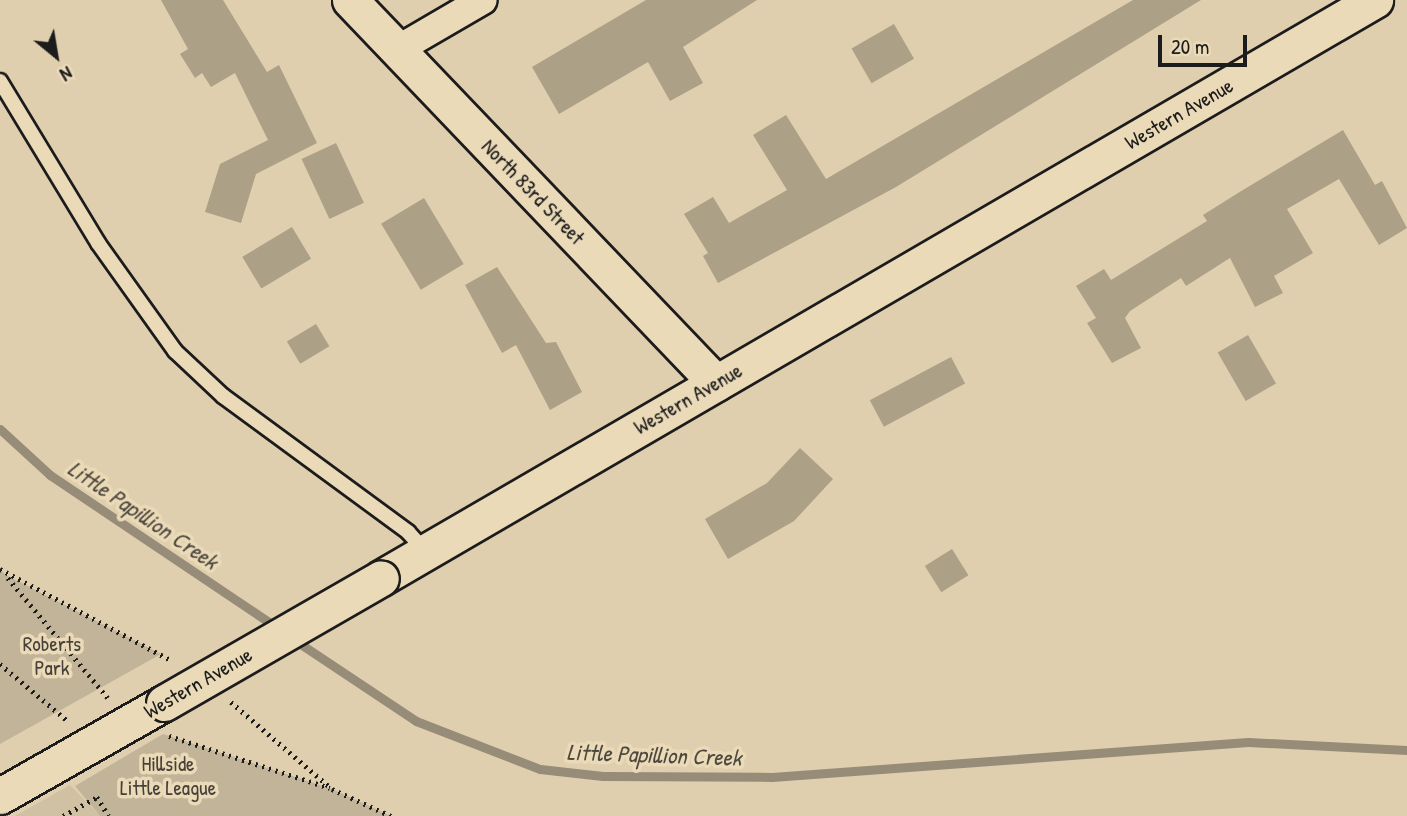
<!DOCTYPE html>
<style>
body{margin:0}
#map{position:relative;width:1407px;height:816px;overflow:hidden;background:#dfcfae;font-family:"Patrick Hand",sans-serif}
div>[style]{position:absolute}
[style*='--x']{left:calc(var(--x)*1px);top:calc(var(--y)*1px);width:calc(var(--w)*1px);rotate:calc(var(--a)*1deg)}
.built>*{inset:0;background:#d0c1a2}
.green>*{inset:0;background:#c2b498}
.stream>*{height:9px;margin:-4.5px;padding:0 4.5px;transform-origin:4.5px;border-radius:4.5px;background:#968c77}
.building>*{inset:0;background:#aca087;transform-origin:0 0}
.path>*{height:4.5px;margin-top:-2.25px;transform-origin:0;background:repeating-linear-gradient(90deg,#1c1c1c 0 2px,transparent 0 7px)}
.roads{filter:drop-shadow(2px 0 #1c1c1c) drop-shadow(-2px 0 #1c1c1c) drop-shadow(0 2px #1c1c1c) drop-shadow(0 -2px #1c1c1c)}
.service>*{height:14px;margin:-7px;padding:0 7px;transform-origin:7px;border-radius:7px;background:#ebdab7}
.minor>*{height:28px;margin:-14px;padding:0 14px;transform-origin:14px;border-radius:14px;background:#ebdab7}
.tertiary>*{height:35px;margin:-17.5px;padding:0 17.5px;transform-origin:17.5px;border-radius:17.5px;background:#ebdab7}
.bridges{filter:drop-shadow(2px 0 #1c1c1c) drop-shadow(-2px 0 #1c1c1c) drop-shadow(0 2px #1c1c1c) drop-shadow(0 -2px #1c1c1c)}
.tertiary-bridge>*{height:35px;margin:-17.5px;padding:0 17.5px;transform-origin:17.5px;border-radius:17.5px;background:#ebdab7}
span{translate:-50% -50%;white-space:nowrap;text-align:center;line-height:1.15;-webkit-text-stroke:7px #ebdab7;paint-order:stroke}
.street-label{font-size:21px;color:#1c1c1c}
.park-label{font-size:21px;color:#46423b}
.water-label{font-size:23px;color:#4d4940;font-style:italic}
.north{position:absolute;left:21px;top:21px;width:70px;height:70px;-webkit-text-stroke:5px #ebdab7;paint-order:stroke;rotate:150deg;font-size:19px;font-weight:700;line-height:28px;text-align:center;color:#1c1c1c}
.north::after{content:'';display:block;margin:auto;width:24px;height:32px;background:#1c1c1c;clip-path:polygon(50% 0,100% 100%,50% 72%,0 100%)}
.scale{position:absolute;left:1158px;top:35px;width:89px;height:32px;box-sizing:border-box;border:4px solid #1c1c1c;border-top:0;padding-left:9px;font-size:21px;line-height:24px;white-space:nowrap;color:#1c1c1c;-webkit-text-stroke:5px #ebdab7;paint-order:stroke}
</style>
<div id="map">
<div class="built">
<div style="clip-path:polygon(70px 785px,100px 816px,15px 816px)"></div>
</div>
<div class="green">
<div style="clip-path:polygon(0 569px,6px 575px,161px 654px,0 744px)"></div>
<div style="clip-path:polygon(163px 734px,332px 789px,391px 816px,100px 816px,75px 786px)"></div>
</div>
<div class="stream">
<div style="--x:0;--y:429;--w:68;--a:42.6"></div>
<div style="--x:50;--y:475;--w:276;--a:33.9"></div>
<div style="--x:293;--y:639;--w:148;--a:33.7"></div>
<div style="--x:416;--y:721;--w:133;--a:21.2"></div>
<div style="--x:540;--y:769;--w:63;--a:6.3"></div>
<div style="--x:603;--y:776;--w:169;--a:0.3"></div>
<div style="--x:772;--y:777;--w:477;--a:-4.2"></div>
<div style="--x:1248;--y:742;--w:159;--a:2.9"></div>
</div>
<div class="building">
<div style="clip-path:polygon(161px 0,223px 0,267px 72px,279px 65px,317px 143px,256px 174px,241px 223px,205px 212px,220px 164px,268px 140px,235px 73px,211px 87px,202px 73px,195px 78px,180px 54px,188px 49px)"></div>
<div style="clip-path:polygon(646px 0,757px 0,683px 47px,703px 83px,670px 101px,648px 62px,559px 114px,532px 67px)"></div>
<div style="clip-path:polygon(1133px 0,1201px 0,896px 187px,718px 283px,703px 256px,708px 253px,684px 214px,713px 197px,729px 223px,787px 190px,753px 135px,786px 115px,826px 179px)"></div>
<div style="left:894px;top:24px;width:40px;height:49px;rotate:60deg"></div>
<div style="clip-path:polygon(1343px 130px,1375px 185px,1382px 181px,1407px 228px,1379px 245px,1339px 179px,1287px 209px,1313px 253px,1274px 276px,1283px 293px,1255px 307px,1230px 258px,1186px 286px,1181px 278px,1130px 311px,1125px 318px,1141px 348px,1112px 363px,1087px 323px,1096px 318px,1076px 286px,1104px 269px,1111px 280px,1207px 221px,1203px 215px,1238px 193px)"></div>
<div style="left:336px;top:143px;width:66px;height:38px;rotate:65deg"></div>
<div style="left:424px;top:198px;width:77px;height:50px;rotate:59deg"></div>
<div style="left:292px;top:227px;width:37px;height:58px;rotate:59deg"></div>
<div style="clip-path:polygon(497px 267px,546px 343px,556px 342px,582px 392px,550px 410px,516px 345px,502px 353px,465px 285px)"></div>
<div style="left:316px;top:324px;width:26px;height:34px;rotate:59deg"></div>
<div style="left:1248px;top:335px;width:56px;height:35px;rotate:60deg"></div>
<div style="left:951px;top:357px;width:30px;height:92px;rotate:62deg"></div>
<div style="clip-path:polygon(800px 448px,833px 479px,794px 521px,728px 559px,705px 519px,767px 483px)"></div>
<div style="left:952px;top:549px;width:31px;height:32px;rotate:58deg"></div>
</div>
<div class="path">
<div style="--x:0;--y:569;--w:195;--a:28.1"></div>
<div style="--x:8;--y:578;--w:156;--a:50.2"></div>
<div style="--x:0;--y:664;--w:90;--a:40"></div>
<div style="--x:231;--y:702;--w:133;--a:40.7"></div>
<div style="--x:332;--y:789;--w:65;--a:24.6"></div>
<div style="--x:169;--y:736;--w:169;--a:17.9"></div>
<div style="--x:63;--y:816;--w:39;--a:-29"></div>
<div style="--x:97;--y:797;--w:22;--a:58"></div>
</div>
<div class="roads">
<div class="service">
<div style="--x:0;--y:81;--w:189;--a:58.8"></div>
<div style="--x:98;--y:243;--w:133;--a:54.5"></div>
<div style="--x:175;--y:351;--w:66;--a:43.2"></div>
<div style="--x:223;--y:396;--w:230;--a:36.3"></div>
<div style="--x:408;--y:532;--w:27;--a:48"></div>
</div>
<div class="minor">
<div style="--x:397;--y:50;--w:99;--a:-30.2"></div>
</div>
<div class="tertiary">
<div style="--x:350;--y:0;--w:530;--a:46.3"></div>
<div style="--x:381;--y:578;--w:1150;--a:-30.18"></div>
<div style="--x:0;--y:796;--w:189;--a:-29.6"></div>
</div>
</div>
<div class="bridges">
<div class="tertiary-bridge">
<div style="--x:164;--y:703;--w:250;--a:-29.9"></div>
</div>
</div>
<div class="street-label">
<span style="left:1179px;top:114px;rotate:-30deg">Western Avenue</span>
<span style="left:533px;top:192px;rotate:46deg">North 83rd Street</span>
<span style="left:688px;top:399px;rotate:-30deg">Western Avenue</span>
<span style="left:198px;top:683px;rotate:-30deg">Western Avenue</span>
</div>
<div class="park-label">
<span style="left:52px;top:656px">Roberts<br>Park</span>
<span style="left:168px;top:776px">Hillside<br>Little League</span>
</div>
<div class="water-label">
<span style="left:143px;top:515px;rotate:34deg">Little Papillion Creek</span>
<span style="left:654px;top:755px;rotate:2deg">Little Papillion Creek</span>
</div>
<div class="north">N</div>
<div class="scale">20 m</div>
</div>
